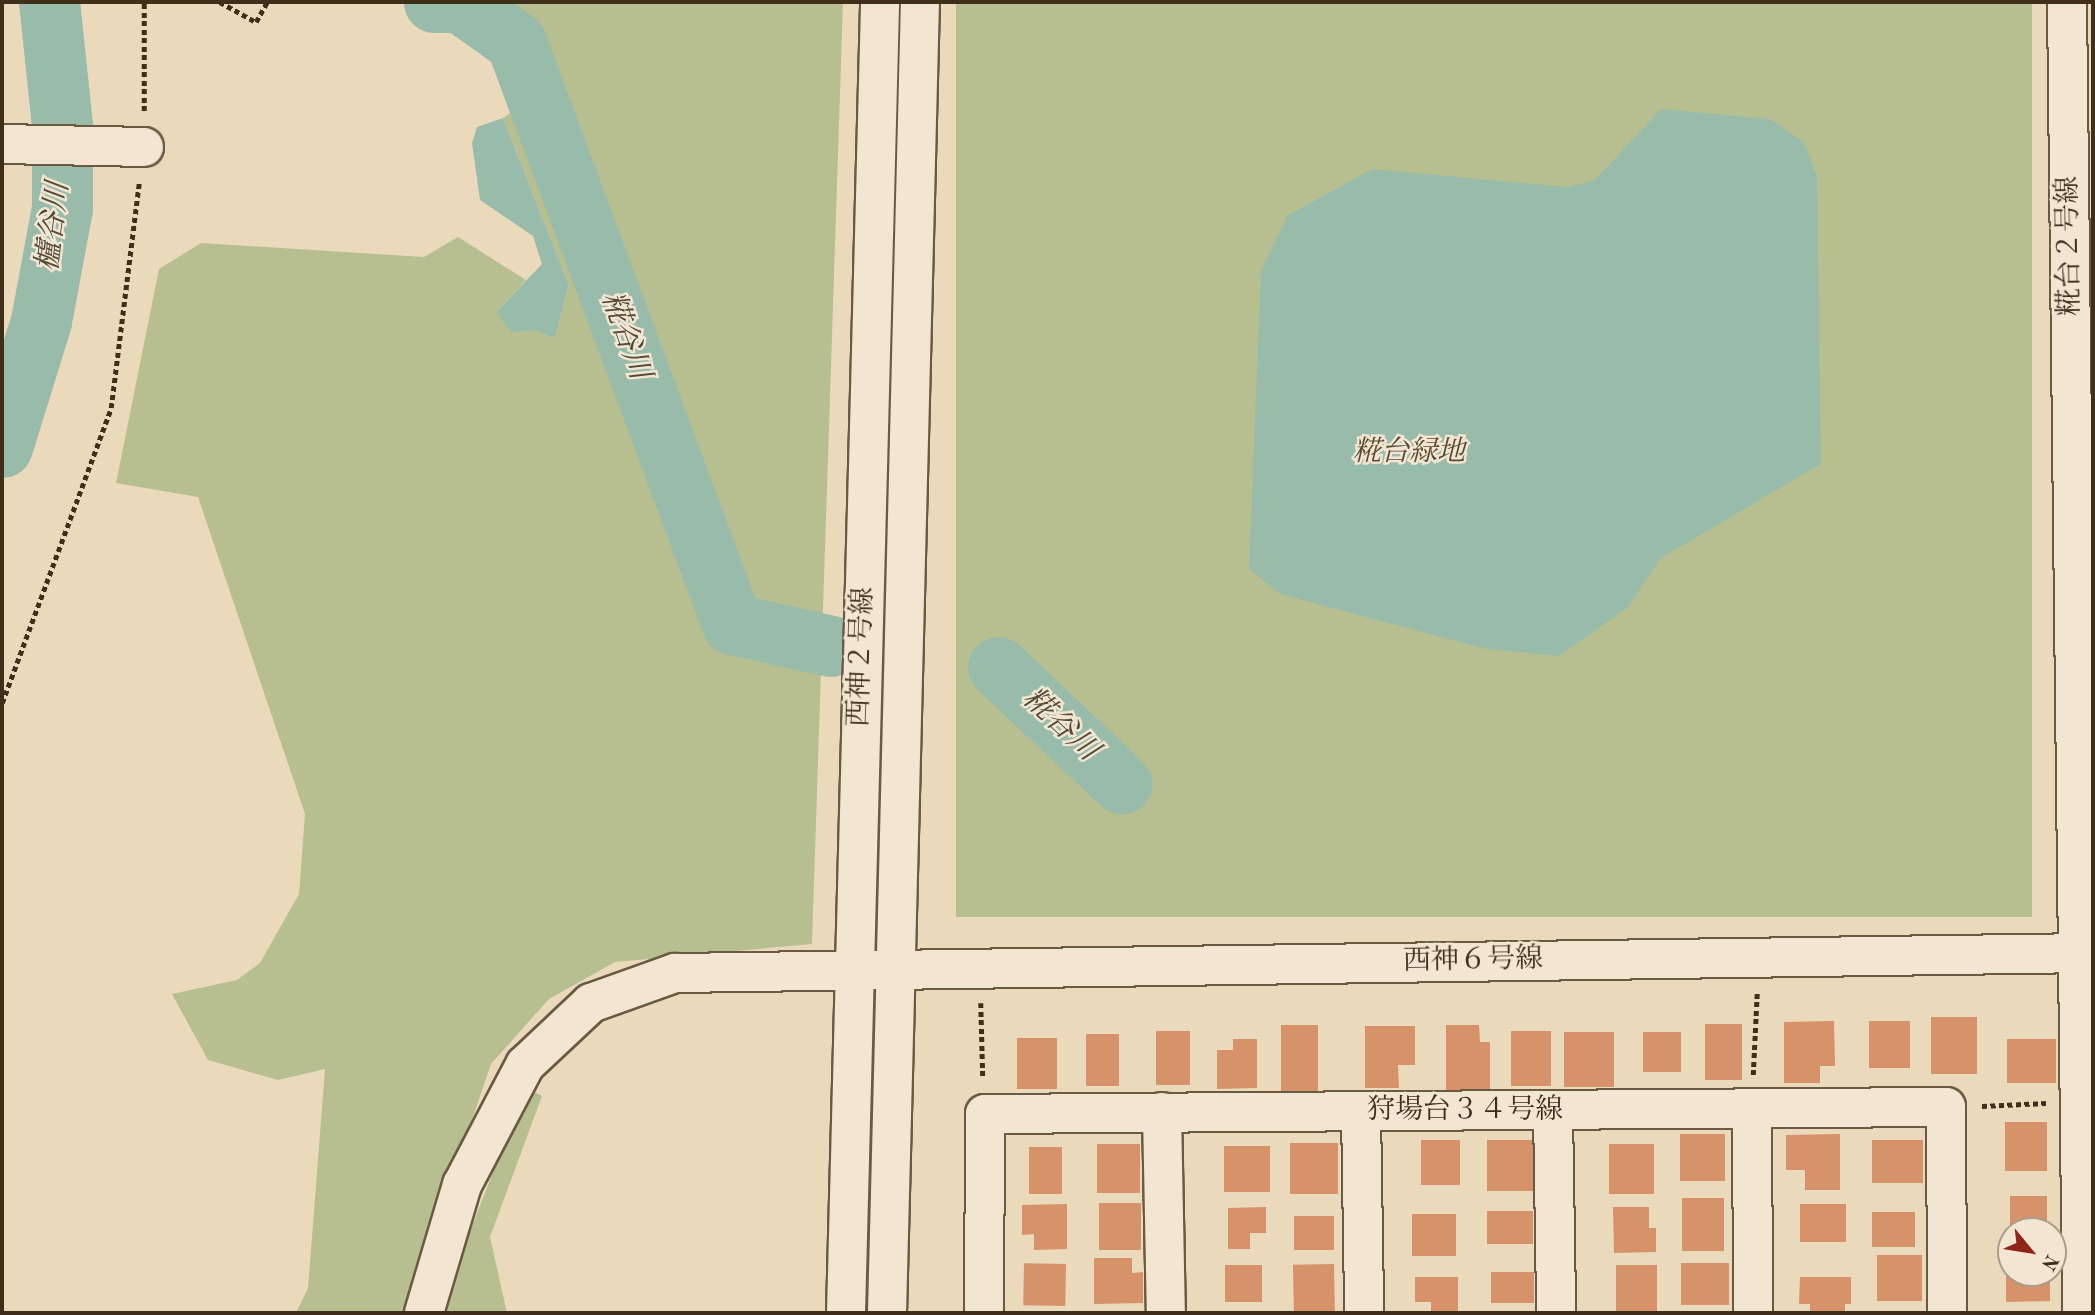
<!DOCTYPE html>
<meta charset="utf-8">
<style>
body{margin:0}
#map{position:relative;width:2095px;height:1315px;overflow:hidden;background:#ebd9bb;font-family:"Old Standard TT","Noto Serif JP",serif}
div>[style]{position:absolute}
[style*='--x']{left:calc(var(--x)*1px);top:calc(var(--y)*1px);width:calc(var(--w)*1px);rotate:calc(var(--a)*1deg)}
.green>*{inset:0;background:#b7bf90;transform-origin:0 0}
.water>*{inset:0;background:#9ba}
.river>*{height:61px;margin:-30.5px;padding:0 30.5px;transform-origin:30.5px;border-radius:30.5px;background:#9ba}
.building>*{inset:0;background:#d69269;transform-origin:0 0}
.path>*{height:4.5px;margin-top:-2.25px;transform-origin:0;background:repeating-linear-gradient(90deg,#3f2f1a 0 5px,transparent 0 8.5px)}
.roads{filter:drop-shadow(2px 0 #6a5a42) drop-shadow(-2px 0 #6a5a42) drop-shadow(0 2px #6a5a42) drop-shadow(0 -2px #6a5a42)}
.minor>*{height:38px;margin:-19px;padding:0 19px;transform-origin:19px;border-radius:19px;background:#f2e6d3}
span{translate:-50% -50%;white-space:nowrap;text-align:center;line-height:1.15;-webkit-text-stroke:5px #f2e6d3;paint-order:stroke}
.street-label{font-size:28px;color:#3f2f1a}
.park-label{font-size:28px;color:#574c32;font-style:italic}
.water-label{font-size:30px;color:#514b37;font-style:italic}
.frame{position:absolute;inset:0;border:4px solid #3f2f1a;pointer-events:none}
.north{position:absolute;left:1997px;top:1217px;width:70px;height:70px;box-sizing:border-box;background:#f2e6d3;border:2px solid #aa9d89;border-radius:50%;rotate:120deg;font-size:19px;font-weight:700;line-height:28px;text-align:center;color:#3f2f1a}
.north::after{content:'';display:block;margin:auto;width:24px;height:32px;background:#8f2418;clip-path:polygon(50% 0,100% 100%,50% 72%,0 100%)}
</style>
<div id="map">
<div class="green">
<div style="clip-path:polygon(502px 2px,843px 2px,812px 944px,615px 962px,549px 999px,491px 1064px,406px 1313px,296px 1313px,308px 1288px,325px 1069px,278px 1080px,208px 1060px,172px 994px,237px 980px,260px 963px,299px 894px,305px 814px,198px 497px,116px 483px,159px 269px,201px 243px,424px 257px,458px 237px,526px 280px,496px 312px,555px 338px,569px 285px,503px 118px,544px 90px,536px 43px)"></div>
<div style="left:956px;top:2px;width:1076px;height:915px"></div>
<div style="clip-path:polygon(526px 1088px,542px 1096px,490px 1237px,507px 1313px,442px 1313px,452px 1277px)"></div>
</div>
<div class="water">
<div style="clip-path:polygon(1661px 109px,1770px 119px,1804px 142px,1817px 176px,1821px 464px,1661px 558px,1627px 608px,1559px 656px,1486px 649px,1280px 594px,1249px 569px,1261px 271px,1287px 216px,1372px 169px,1568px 187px,1595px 180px)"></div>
<div style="clip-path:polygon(503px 118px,569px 285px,555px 338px,535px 330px,511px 332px,496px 312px,542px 264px,533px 236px,480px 200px,472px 143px,477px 127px)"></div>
</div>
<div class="river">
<div style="--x:434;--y:2;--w:26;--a:0"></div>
<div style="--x:460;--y:2;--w:69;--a:35.5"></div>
<div style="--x:516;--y:42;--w:621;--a:69.64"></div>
<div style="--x:732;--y:624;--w:101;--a:12.5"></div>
<div style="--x:2;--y:447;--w:132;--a:-72.8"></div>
<div style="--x:41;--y:321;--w:115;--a:-79.5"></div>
<div style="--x:62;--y:208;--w:83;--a:-90"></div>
<div style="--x:62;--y:125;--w:124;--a:-96"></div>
<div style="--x:998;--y:667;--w:170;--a:43.3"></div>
</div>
<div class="building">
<div style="left:1931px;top:1017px;width:46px;height:57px"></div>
<div style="clip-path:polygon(1834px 1021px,1835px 1066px,1820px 1066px,1820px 1083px,1784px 1083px,1784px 1022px)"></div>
<div style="left:1869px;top:1021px;width:41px;height:47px"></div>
<div style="left:1705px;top:1024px;width:37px;height:56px"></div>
<div style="left:1281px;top:1025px;width:37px;height:70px"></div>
<div style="clip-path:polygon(1446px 1025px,1479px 1025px,1480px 1042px,1490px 1042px,1490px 1095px,1446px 1096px)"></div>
<div style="clip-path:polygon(1365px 1026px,1415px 1026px,1415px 1065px,1398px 1065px,1399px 1088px,1365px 1088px)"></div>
<div style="left:1156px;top:1031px;width:34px;height:54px"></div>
<div style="left:1511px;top:1031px;width:40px;height:55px"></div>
<div style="left:1614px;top:1032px;width:55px;height:50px;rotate:90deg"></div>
<div style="left:1681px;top:1032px;width:40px;height:38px;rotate:90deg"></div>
<div style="left:1086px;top:1034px;width:33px;height:52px"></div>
<div style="left:1017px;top:1038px;width:40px;height:51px"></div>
<div style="clip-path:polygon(1233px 1039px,1257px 1039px,1257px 1088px,1217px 1089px,1217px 1050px,1233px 1050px)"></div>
<div style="left:2007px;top:1039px;width:49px;height:44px"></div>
<div style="left:2005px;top:1122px;width:42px;height:49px"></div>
<div style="left:1680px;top:1134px;width:45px;height:47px"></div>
<div style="clip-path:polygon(1840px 1134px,1840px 1190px,1805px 1190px,1805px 1170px,1786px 1170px,1786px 1135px)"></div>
<div style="left:1421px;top:1140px;width:39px;height:45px"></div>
<div style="left:1487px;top:1140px;width:46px;height:51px"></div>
<div style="left:1872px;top:1140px;width:51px;height:43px"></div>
<div style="left:1290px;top:1143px;width:48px;height:51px"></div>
<div style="left:1097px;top:1144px;width:43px;height:49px"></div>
<div style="left:1609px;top:1144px;width:45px;height:50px"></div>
<div style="left:1224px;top:1146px;width:46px;height:46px"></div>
<div style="left:1029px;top:1147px;width:33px;height:47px"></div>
<div style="left:2010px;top:1196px;width:37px;height:35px"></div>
<div style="left:1682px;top:1198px;width:42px;height:53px"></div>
<div style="left:1141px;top:1203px;width:47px;height:42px;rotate:90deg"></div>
<div style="clip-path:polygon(1067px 1204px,1067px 1249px,1034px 1250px,1034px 1234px,1022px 1235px,1022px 1205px)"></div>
<div style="left:1846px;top:1204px;width:38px;height:46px;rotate:90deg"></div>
<div style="clip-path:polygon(1266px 1207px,1266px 1233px,1250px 1233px,1250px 1249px,1228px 1249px,1228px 1208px)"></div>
<div style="clip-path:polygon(1613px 1207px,1649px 1207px,1649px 1228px,1656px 1228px,1656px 1252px,1614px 1253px)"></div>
<div style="left:1487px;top:1211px;width:46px;height:33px"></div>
<div style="left:1872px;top:1212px;width:43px;height:35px"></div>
<div style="left:1412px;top:1214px;width:44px;height:42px"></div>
<div style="left:1294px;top:1216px;width:40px;height:34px"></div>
<div style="left:1922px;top:1255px;width:46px;height:45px;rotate:90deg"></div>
<div style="clip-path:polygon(1094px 1258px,1132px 1258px,1132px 1273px,1143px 1272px,1143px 1303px,1094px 1304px)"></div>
<div style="clip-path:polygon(2006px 1258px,2011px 1258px,2011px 1273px,2050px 1273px,2050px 1301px,2006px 1302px)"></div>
<div style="left:1681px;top:1263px;width:48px;height:42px"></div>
<div style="left:1066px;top:1264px;width:42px;height:42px;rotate:91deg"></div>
<div style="left:1334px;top:1264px;width:48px;height:41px;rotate:89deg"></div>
<div style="left:1262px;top:1265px;width:37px;height:37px;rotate:90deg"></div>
<div style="left:1657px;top:1265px;width:47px;height:41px;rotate:90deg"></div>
<div style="left:1534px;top:1272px;width:31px;height:43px;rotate:90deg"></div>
<div style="clip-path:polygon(1415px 1277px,1458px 1277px,1458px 1313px,1431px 1313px,1431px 1302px,1415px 1302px)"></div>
<div style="clip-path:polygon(1800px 1277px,1851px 1277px,1851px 1304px,1845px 1304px,1845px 1313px,1810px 1313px,1810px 1304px,1799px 1304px)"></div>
</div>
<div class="path">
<div style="--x:220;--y:2;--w:41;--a:29.1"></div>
<div style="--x:256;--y:22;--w:23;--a:-61"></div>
<div style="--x:144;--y:111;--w:109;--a:-90"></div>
<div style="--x:2;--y:703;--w:314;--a:-69.7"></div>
<div style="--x:111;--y:408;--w:227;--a:-82.9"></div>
<div style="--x:981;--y:1003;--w:75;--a:88.5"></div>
<div style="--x:1753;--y:1075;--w:82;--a:-87.2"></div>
<div style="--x:1982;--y:1106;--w:64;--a:-2.7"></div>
</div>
<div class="roads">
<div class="minor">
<div style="--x:2067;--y:2;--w:1311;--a:89.34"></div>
<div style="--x:2;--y:144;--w:142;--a:1.2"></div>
<div style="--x:1752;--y:1109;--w:204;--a:89.7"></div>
<div style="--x:1361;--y:1111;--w:202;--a:89.1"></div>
<div style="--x:1553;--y:1111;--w:202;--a:89.1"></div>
<div style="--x:1162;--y:1112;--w:201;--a:88.9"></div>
<div style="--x:424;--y:1313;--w:134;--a:-73.5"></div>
<div style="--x:462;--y:1185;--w:136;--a:-62.3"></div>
<div style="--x:525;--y:1065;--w:91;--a:-43.2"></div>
<div style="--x:591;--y:1003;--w:89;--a:-19.7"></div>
<div style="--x:675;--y:973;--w:1418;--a:-0.81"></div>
<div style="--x:846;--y:1313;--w:1311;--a:-88.51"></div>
<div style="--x:887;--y:1313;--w:1311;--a:-88.56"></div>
<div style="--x:984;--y:1313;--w:199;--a:-89.7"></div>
<div style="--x:985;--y:1114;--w:961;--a:-0.42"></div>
<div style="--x:1946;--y:1107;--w:206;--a:89.7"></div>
</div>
</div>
<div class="street-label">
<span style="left:2070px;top:246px;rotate:-91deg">糀台２号線</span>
<span style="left:862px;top:657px;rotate:-88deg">西神２号線</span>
<span style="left:1473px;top:961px;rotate:-1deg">西神６号線</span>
<span style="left:1465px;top:1111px">狩場台３４号線</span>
</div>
<div class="park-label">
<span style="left:1409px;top:453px">糀台緑地</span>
</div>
<div class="water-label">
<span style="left:54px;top:227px;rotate:-83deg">櫨谷川</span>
<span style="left:625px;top:336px;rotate:70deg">糀谷川</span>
<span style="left:1060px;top:725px;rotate:43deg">糀谷川</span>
</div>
<div class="frame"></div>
<div class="north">N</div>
</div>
